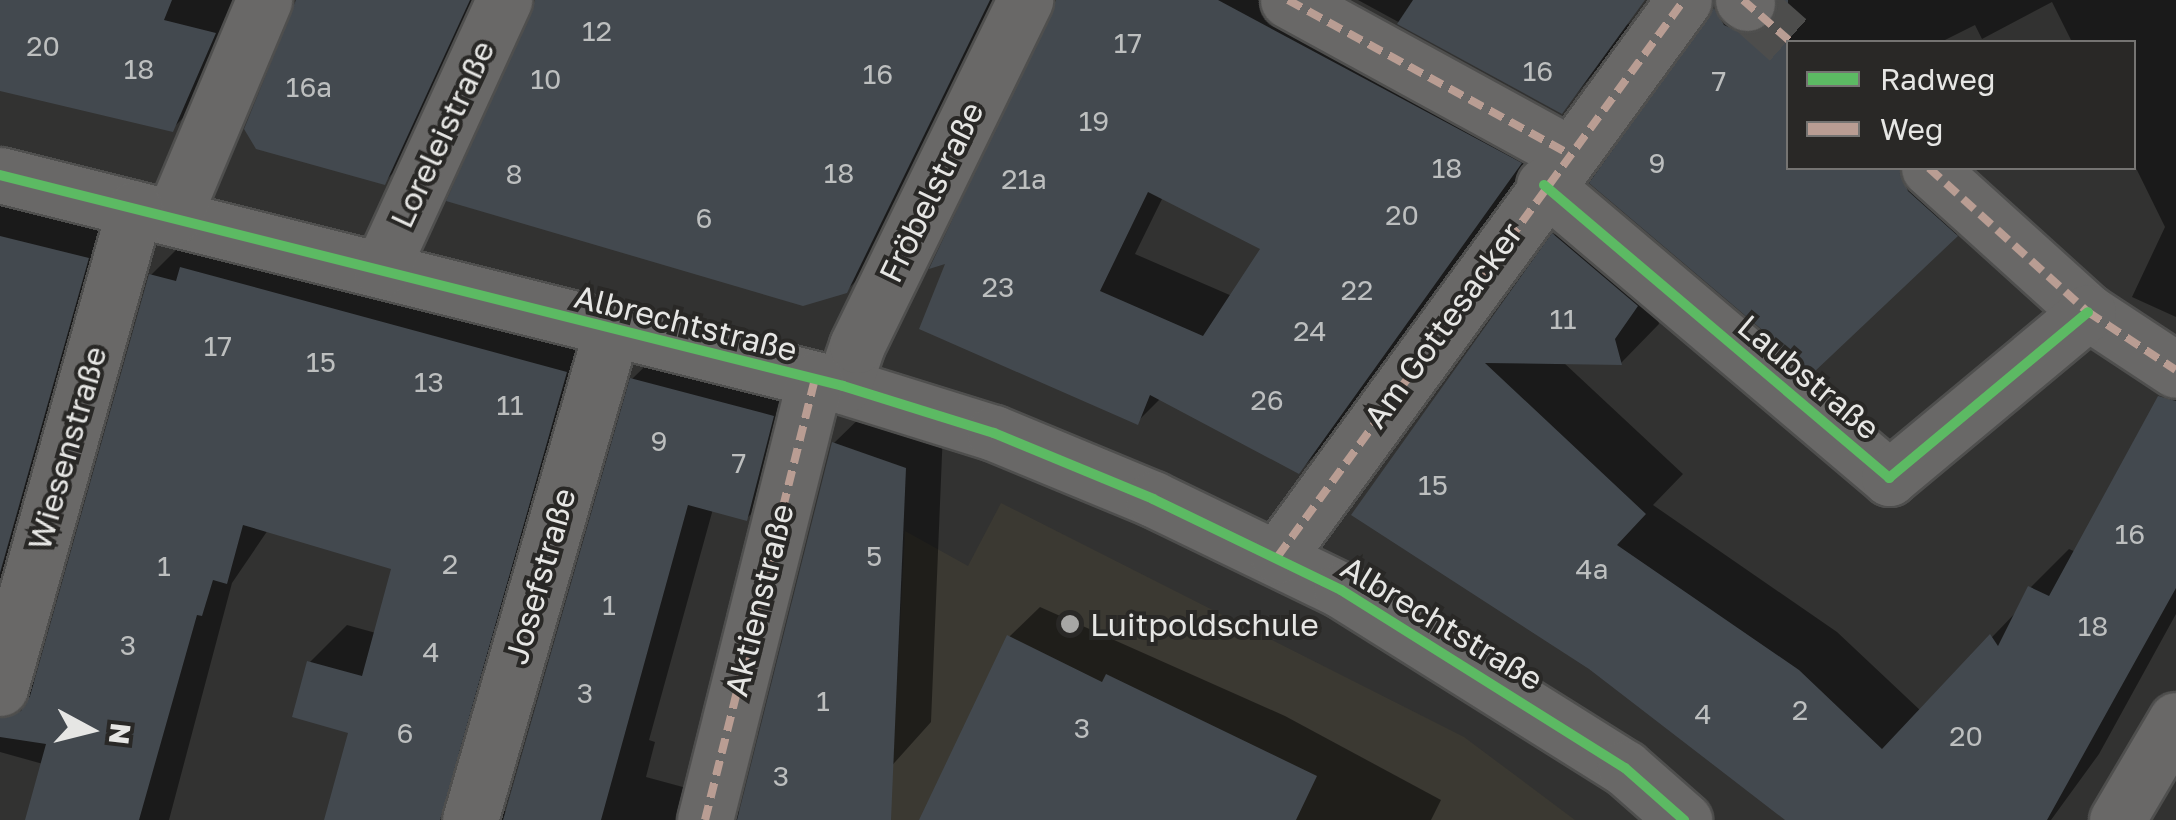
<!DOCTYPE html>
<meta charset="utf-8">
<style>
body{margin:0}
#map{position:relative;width:2176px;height:820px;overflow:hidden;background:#323231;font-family:"Golos Text",sans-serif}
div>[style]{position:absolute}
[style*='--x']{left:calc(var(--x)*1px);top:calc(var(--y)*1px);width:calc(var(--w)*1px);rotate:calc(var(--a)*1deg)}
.built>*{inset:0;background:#3b3932}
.shadow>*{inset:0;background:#0007}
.building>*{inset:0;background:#43494f}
.street-tunnel>*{height:55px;margin-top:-27.5px;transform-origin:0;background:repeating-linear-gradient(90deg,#4d4d4c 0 55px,transparent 0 83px)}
.roads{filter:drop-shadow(2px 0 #4f4f4e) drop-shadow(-2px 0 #4f4f4e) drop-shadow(0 2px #4f4f4e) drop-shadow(0 -2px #4f4f4e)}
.street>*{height:55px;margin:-27.5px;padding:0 27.5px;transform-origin:27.5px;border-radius:27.5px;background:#696867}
.quiet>*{height:8px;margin-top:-4px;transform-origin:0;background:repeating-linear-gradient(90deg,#b99d93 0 15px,transparent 0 23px)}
.cycleway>*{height:10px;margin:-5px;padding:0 5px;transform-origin:5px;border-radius:5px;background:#5cba63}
.dots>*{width:28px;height:28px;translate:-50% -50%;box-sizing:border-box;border:5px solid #292826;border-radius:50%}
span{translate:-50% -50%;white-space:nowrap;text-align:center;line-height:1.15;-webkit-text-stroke:8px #292826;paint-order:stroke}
.number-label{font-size:28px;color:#bdbfbf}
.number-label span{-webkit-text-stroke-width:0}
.street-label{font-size:32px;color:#e6e6e4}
.poi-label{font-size:32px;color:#e6e6e4}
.left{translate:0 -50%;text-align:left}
.legend{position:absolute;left:1786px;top:40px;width:350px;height:130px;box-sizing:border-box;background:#292826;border:2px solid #757472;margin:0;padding:12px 18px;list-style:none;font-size:30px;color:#e6e6e4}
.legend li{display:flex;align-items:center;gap:20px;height:50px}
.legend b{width:50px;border:2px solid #757472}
.north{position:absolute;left:40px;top:680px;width:100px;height:100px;-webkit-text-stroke:8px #292826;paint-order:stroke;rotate:97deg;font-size:28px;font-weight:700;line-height:40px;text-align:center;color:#e6e6e4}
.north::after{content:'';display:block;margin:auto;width:35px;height:45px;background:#e6e6e4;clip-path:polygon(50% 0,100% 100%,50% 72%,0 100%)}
</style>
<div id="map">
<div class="built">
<div style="clip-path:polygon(1001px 503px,1464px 737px,1575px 820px,873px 820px,897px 682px,905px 531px,968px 566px)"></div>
</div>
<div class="shadow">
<div style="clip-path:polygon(0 0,251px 0,209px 92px,172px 129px,0 88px)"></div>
<div style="clip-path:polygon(297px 0,488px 0,421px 145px,384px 182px)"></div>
<div style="clip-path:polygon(534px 0,1007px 0,884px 253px,846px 291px,535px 13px)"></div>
<div style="clip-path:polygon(evenodd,1055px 0,1327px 0,1557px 126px,1336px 434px,1299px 471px,1161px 398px,1137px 422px,922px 328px,1056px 14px,1055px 0,1163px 197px,1263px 248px,1232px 296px,1135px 254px,1163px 197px)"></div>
<div style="clip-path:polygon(1358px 0,1622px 0,1570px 54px,1640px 18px,1562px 111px)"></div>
<div style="clip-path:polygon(1725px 0,2176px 0,2176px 317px,2132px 297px,2165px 227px,2134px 164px,2134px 42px,2072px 42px,2052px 2px,1982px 39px,1975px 25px,1941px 42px,1788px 42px,1788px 168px,1963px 168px,1995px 196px,1956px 235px,1593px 182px)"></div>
<div style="clip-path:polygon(0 189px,125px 221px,14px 671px,31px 682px,37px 680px,151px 275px,189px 237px,603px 334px,484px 803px,507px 812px,632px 379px,670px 342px,810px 379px,784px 481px,747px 518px,713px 509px,649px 740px,655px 742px,646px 777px,716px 796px,742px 813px,834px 443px,872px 406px,943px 431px,931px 722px,843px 820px,326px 820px,351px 731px,309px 663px,347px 625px,376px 633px,394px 567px,268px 530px,232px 583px,169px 820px,28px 820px,43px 764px,0 752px)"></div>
<div style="clip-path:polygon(1593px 196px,1653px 298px,1659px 324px,1621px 363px,1563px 362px,1683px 474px,1653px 505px,1837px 632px,1921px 711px,2021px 607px,2030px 588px,2069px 549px,2076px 552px,2160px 397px,2176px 382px,2176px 614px,2099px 754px,2051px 820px,1788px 820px,1590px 667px,1354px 514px,1554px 235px)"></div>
<div style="clip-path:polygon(1040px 607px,1285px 716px,1441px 800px,1431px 820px,1014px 820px,1009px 637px)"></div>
</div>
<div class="building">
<div style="clip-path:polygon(0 0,172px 0,164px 20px,216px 33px,173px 132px,0 91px)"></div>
<div style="clip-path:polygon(296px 0,470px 0,385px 185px,256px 149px,244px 129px)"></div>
<div style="clip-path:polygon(535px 0,990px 0,847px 293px,803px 306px,446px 201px)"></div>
<div style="clip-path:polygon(evenodd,1056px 0,1218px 0,1522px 163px,1299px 474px,1150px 395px,1138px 425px,919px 329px,945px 264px,929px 269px,1056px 0,1148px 192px,1260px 249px,1203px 336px,1100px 291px,1148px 192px)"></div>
<div style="clip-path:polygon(1413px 0,1645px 0,1562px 114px,1397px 24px)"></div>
<div style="clip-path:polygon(1777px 0,1788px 0,1788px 168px,1899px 168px,1908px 191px,1958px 236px,1813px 373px,1589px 183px,1714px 8px,1724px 25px,1744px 34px,1771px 22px)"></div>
<div style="clip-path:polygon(1552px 233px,1638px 306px,1615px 339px,1622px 365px,1485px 363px,1646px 514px,1617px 545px,1799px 670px,1882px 749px,1990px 634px,1998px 646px,2028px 586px,2049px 596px,2158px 396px,2176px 401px,2176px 588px,2047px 820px,1785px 820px,1589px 669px,1351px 515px)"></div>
<div style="clip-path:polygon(0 236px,89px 258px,0 573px)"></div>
<div style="clip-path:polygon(180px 267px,567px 372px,440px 820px,324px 820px,348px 733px,292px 717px,307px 661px,362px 676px,391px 569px,243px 525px,227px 584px,213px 580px,202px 616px,197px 615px,139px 820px,25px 820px,46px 744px,0 737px,0 718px,21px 711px,30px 696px,149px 274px,176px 281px)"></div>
<div style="clip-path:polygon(630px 378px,774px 416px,747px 521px,688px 505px,601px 820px,503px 820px)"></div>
<div style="clip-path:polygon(832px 442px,906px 468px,891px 820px,737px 820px)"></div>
<div style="clip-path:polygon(1007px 635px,1102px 682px,1106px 674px,1317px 776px,1296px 820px,919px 820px)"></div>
</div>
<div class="street-tunnel">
<div style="--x:1747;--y:3;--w:59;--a:41.6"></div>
</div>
<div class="roads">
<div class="street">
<div style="--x:1288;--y:0;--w:319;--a:28.7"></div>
<div style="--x:1743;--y:0;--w:5;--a:37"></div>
<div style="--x:1929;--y:168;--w:215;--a:42.2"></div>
<div style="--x:2088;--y:312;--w:105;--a:33.4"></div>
<div style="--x:0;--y:175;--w:869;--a:14.05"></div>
<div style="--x:843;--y:386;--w:158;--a:17.3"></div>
<div style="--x:994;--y:433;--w:172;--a:22.5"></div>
<div style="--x:1153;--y:499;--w:209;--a:25.8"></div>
<div style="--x:1341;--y:590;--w:335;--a:32.1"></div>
<div style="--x:1625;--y:768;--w:79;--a:41.4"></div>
<div style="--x:1544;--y:185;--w:453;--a:40.3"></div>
<div style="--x:1889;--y:478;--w:259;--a:-39.8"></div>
<div style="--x:173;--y:217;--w:235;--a:-67.2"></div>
<div style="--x:381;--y:269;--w:296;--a:-65.4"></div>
<div style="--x:843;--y:386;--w:43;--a:-71.1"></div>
<div style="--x:857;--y:345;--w:384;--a:-64"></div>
<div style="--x:1278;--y:556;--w:688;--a:-53.86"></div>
<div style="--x:0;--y:688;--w:498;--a:-74.3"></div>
<div style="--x:470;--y:820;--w:508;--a:-73.88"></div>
<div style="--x:705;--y:820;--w:454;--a:-76"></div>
<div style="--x:2117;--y:820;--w:116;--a:-59.5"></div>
</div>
</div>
<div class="quiet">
<div style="--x:1288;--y:0;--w:319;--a:28.7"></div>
<div style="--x:1743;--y:0;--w:64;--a:41.2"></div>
<div style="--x:1929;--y:168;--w:215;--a:42.2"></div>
<div style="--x:2088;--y:312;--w:105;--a:33.4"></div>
<div style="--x:1278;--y:556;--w:688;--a:-53.86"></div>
<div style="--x:705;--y:820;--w:454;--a:-76"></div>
</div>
<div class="cycleway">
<div style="--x:0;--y:175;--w:869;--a:14.05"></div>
<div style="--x:843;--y:386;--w:158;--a:17.3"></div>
<div style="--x:994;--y:433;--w:172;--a:22.5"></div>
<div style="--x:1153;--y:499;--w:209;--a:25.8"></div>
<div style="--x:1341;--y:590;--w:335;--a:32.1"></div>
<div style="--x:1625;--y:768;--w:79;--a:41.4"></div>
<div style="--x:1544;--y:185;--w:453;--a:40.3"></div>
<div style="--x:1889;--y:478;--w:259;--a:-39.8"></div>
</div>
<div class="dots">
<div style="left:1070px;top:624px;background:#a7a7a5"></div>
</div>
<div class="number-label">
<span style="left:597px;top:31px">12</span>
<span style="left:1128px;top:43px">17</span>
<span style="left:43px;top:46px">20</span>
<span style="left:139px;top:69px">18</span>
<span style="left:1538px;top:71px">16</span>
<span style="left:878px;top:74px">16</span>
<span style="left:546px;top:79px">10</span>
<span style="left:1719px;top:81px">7</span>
<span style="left:309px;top:87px">16a</span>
<span style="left:1094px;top:121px">19</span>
<span style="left:1657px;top:163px">9</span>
<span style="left:1447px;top:168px">18</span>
<span style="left:839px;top:173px">18</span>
<span style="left:514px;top:174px">8</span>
<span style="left:1024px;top:179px">21a</span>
<span style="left:1402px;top:215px">20</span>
<span style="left:704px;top:218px">6</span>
<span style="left:998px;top:287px">23</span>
<span style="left:1357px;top:290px">22</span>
<span style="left:1563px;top:319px">11</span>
<span style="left:1310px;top:331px">24</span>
<span style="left:218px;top:346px">17</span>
<span style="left:321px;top:362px">15</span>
<span style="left:429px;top:382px">13</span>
<span style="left:1267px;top:400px">26</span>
<span style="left:510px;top:405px">11</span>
<span style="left:659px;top:441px">9</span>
<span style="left:739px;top:463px">7</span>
<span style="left:1433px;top:485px">15</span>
<span style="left:2130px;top:534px">16</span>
<span style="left:874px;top:556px">5</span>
<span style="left:450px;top:564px">2</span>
<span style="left:164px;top:566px">1</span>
<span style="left:1592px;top:569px">4a</span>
<span style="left:609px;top:605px">1</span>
<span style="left:2093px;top:626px">18</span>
<span style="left:128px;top:645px">3</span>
<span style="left:431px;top:652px">4</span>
<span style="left:585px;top:693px">3</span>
<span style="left:823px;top:701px">1</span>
<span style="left:1800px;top:710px">2</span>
<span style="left:1703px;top:714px">4</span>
<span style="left:1082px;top:728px">3</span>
<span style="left:405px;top:733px">6</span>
<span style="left:1966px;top:736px">20</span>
<span style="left:781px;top:776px">3</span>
</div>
<div class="street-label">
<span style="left:442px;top:134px;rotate:-65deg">Loreleistraße</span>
<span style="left:931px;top:192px;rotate:-64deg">Fröbelstraße</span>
<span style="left:686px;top:323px;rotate:14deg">Albrechtstraße</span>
<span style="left:1443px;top:325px;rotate:-54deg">Am Gottesacker</span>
<span style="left:1809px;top:377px;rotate:40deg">Laubstraße</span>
<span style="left:67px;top:448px;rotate:-74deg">Wiesenstraße</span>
<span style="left:540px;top:576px;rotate:-74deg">Josefstraße</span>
<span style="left:759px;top:600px;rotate:-76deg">Aktienstraße</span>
<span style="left:1442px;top:623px;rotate:31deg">Albrechtstraße</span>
</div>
<div class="poi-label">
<span class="left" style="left:1090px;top:624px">Luitpoldschule</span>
</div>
<ul class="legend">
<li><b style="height:12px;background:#5cba63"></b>Radweg</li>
<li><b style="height:12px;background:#b99d93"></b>Weg</li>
</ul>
<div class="north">N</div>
</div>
